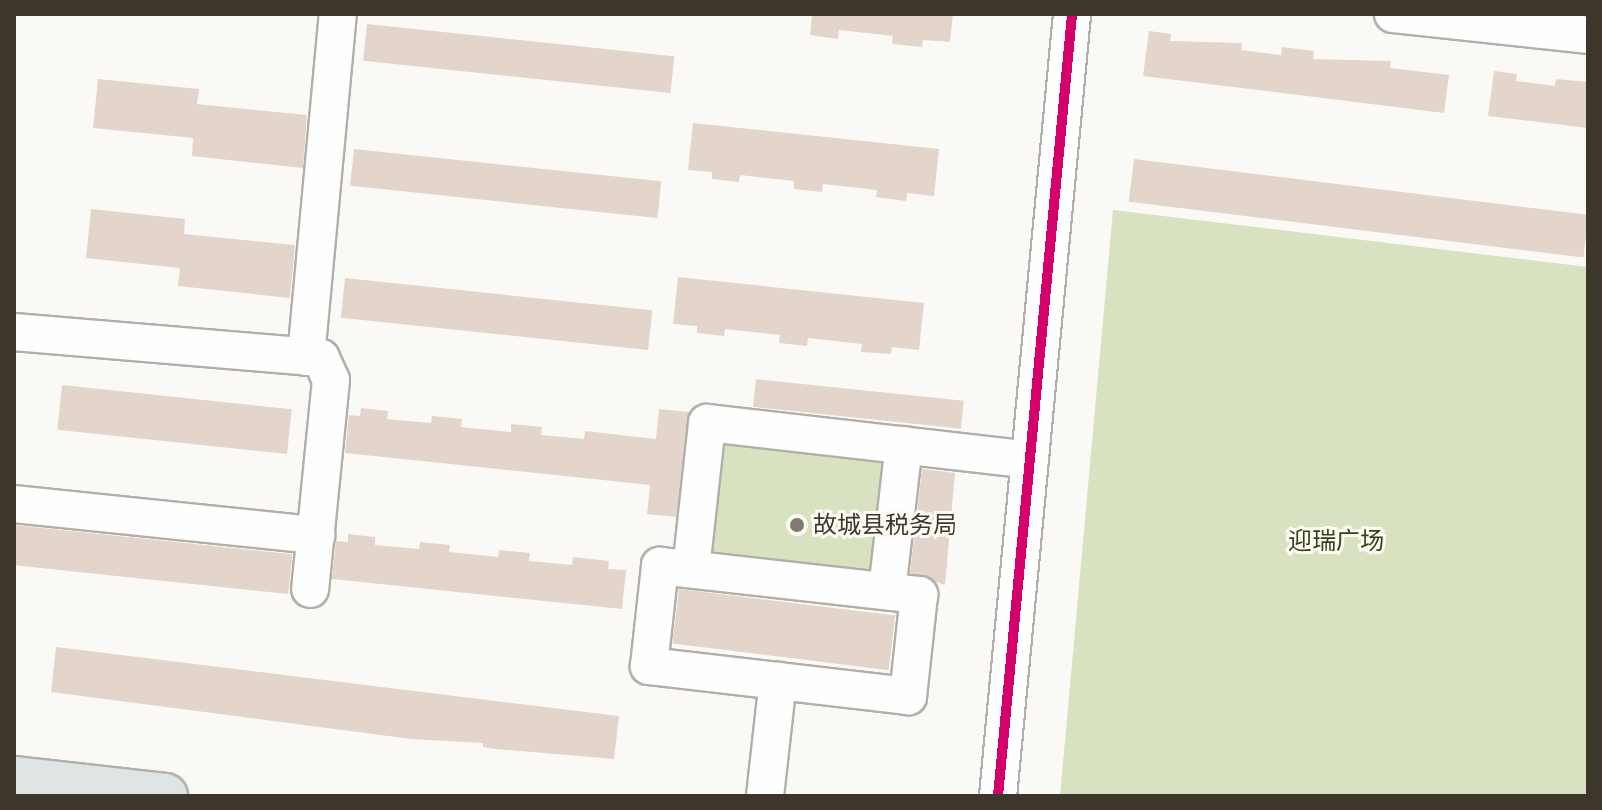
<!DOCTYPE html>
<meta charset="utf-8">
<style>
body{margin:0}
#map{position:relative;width:1602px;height:810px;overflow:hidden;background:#fbf9f6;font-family:"Archivo Narrow","Noto Sans SC",sans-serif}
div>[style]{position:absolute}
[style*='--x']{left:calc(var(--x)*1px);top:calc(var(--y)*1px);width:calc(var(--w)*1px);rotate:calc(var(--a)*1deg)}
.green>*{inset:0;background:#d9e2c0;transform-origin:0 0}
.building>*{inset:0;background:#e4d5cc;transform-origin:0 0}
.roads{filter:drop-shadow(2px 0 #b2afa8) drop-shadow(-2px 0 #b2afa8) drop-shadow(0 2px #b2afa8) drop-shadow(0 -2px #b2afa8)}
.minor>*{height:36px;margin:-18px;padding:0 18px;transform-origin:18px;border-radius:18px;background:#fefefe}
.major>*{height:44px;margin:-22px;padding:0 22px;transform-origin:22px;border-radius:22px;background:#dfe5e5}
.cycleway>*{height:10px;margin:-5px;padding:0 5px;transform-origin:5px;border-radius:5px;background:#d6006c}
.dots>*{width:22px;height:22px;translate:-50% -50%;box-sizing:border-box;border:4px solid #fdfaf4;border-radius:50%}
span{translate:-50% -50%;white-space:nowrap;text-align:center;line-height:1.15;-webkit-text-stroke:6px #fdfaf4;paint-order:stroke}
.poi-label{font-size:24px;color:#3c372a}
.left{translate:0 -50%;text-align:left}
.park-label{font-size:24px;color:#364118}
.frame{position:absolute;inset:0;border:16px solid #3c372a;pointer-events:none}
</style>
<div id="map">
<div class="green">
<div style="clip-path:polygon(1113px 210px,1588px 267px,1588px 796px,1060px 796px)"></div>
<div style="left:721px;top:440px;width:165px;height:114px;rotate:7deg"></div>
</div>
<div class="building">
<div style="clip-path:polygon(812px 14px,953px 14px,950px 42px,923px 40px,922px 47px,892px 44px,893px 36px,839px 30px,838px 39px,810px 35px)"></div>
<div style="left:367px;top:24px;width:309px;height:37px;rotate:6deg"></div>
<div style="clip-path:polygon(1149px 31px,1171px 34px,1170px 41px,1242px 43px,1241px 50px,1281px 55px,1282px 47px,1314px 51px,1313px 59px,1391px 61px,1390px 68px,1449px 75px,1444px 113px,1143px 76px)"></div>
<div style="clip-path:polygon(1494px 71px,1517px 74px,1516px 81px,1555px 86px,1556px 79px,1588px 82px,1588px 128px,1488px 116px)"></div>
<div style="clip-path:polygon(98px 79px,199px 89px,197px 104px,307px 115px,303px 168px,192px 156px,193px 138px,93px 128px)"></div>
<div style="clip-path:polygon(693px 123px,939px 149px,934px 196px,907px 193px,906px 201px,876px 197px,877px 190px,823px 184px,822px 192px,794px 189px,794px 181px,740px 175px,739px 182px,712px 179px,712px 172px,688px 170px)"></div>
<div style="left:354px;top:149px;width:309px;height:37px;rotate:6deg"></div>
<div style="left:1134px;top:159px;width:458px;height:43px;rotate:7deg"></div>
<div style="clip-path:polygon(91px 209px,185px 219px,184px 234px,295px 245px,290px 298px,178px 286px,180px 268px,86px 258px)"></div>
<div style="clip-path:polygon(678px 277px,924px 303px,919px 350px,892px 347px,891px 354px,861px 352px,862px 344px,808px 338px,807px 346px,779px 343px,780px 335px,725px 329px,724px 336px,697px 333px,697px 326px,673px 324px)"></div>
<div style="left:345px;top:278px;width:309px;height:40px;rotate:6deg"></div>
<div style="left:756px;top:379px;width:209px;height:28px;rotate:6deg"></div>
<div style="left:62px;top:385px;width:231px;height:45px;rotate:6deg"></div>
<div style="clip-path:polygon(361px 408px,388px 411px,387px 419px,431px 423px,432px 416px,462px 419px,461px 427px,511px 432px,511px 424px,542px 427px,541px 435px,584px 439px,585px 431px,656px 439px,659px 409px,689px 412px,676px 517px,647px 514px,650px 485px,345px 453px,349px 415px,360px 416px)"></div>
<div style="clip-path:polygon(922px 469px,955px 473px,945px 585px,910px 573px)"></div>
<div style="left:14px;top:525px;width:280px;height:40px;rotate:6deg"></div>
<div style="clip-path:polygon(348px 534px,375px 537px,375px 545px,419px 549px,420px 542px,450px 545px,449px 552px,498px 557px,499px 550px,530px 553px,529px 561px,572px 565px,573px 557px,609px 561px,608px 569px,626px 570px,622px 609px,332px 579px,336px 541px,348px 542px)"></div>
<div style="left:679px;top:589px;width:218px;height:55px;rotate:7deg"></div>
<div style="clip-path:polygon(56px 647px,619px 716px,614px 759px,495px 749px,483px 747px,483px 743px,411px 739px,51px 692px)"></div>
</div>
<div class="roads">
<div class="minor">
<div style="--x:1393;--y:14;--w:196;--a:6.1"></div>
<div style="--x:14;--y:332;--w:308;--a:4.8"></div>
<div style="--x:321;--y:358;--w:24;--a:66"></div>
<div style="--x:331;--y:380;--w:210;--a:95.7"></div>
<div style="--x:306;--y:357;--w:344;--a:-84.7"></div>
<div style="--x:14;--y:504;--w:304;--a:5.9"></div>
<div style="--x:660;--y:566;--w:261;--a:6.4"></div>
<div style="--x:919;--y:595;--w:102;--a:96.2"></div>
<div style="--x:908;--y:696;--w:261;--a:-173.4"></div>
<div style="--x:649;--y:666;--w:101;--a:-83.7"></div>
<div style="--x:691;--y:569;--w:147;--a:-83.7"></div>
<div style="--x:707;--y:423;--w:325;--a:6.5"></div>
<div style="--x:887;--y:591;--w:147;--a:-83.4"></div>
<div style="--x:765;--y:796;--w:116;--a:-83.6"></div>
<div style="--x:998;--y:796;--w:785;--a:-84.59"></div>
</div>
<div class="major">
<div style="--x:14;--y:779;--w:152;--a:6.4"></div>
</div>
</div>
<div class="cycleway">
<div style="--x:998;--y:796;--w:785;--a:-84.59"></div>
</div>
<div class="dots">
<div style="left:797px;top:525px;background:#7f7b71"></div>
</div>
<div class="poi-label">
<span class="left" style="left:813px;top:525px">故城县税务局</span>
</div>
<div class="park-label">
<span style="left:1336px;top:541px">迎瑞广场</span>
</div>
<div class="frame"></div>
</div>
